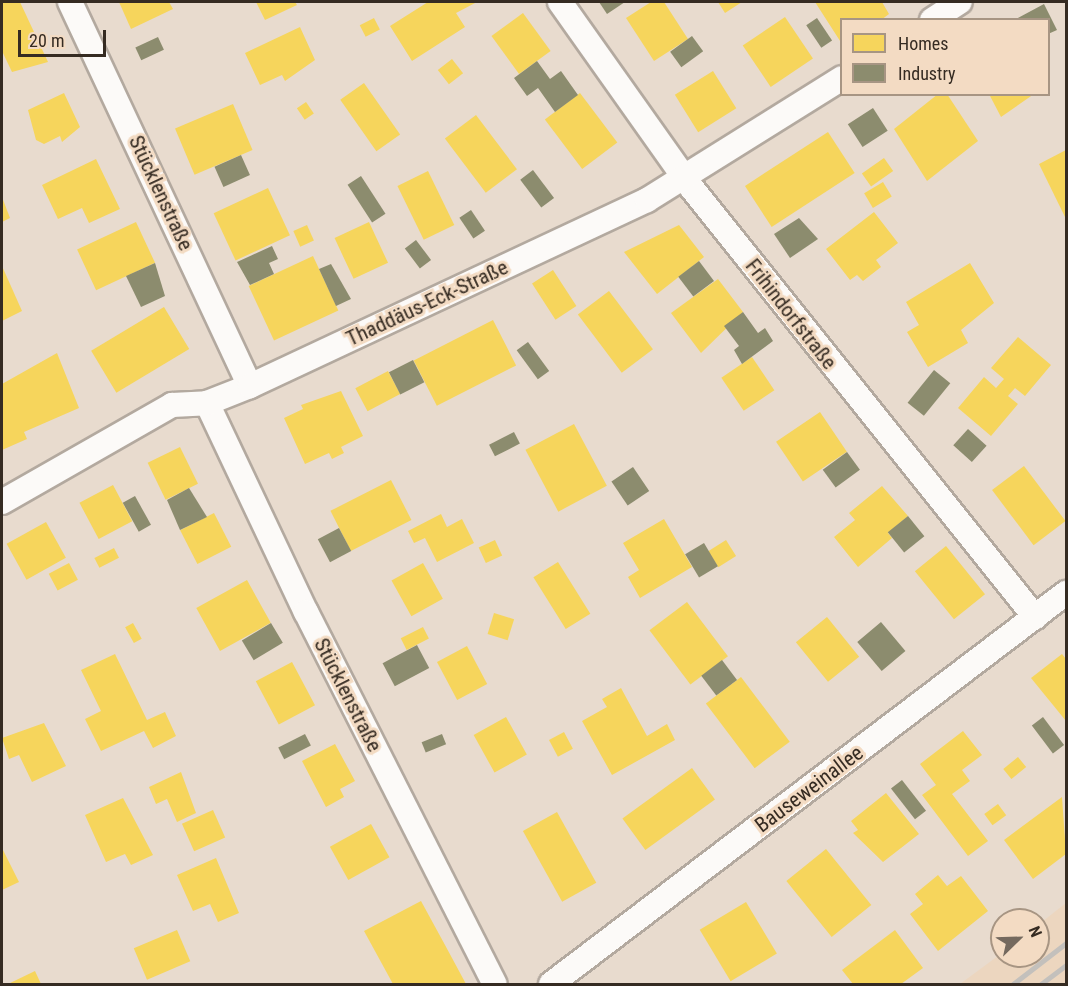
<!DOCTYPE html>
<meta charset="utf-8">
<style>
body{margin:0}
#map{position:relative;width:1068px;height:986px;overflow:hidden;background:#e8dbce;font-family:"Roboto Condensed",sans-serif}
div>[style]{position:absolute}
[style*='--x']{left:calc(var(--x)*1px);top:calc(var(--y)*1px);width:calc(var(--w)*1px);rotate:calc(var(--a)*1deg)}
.built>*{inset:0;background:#ecd6bf}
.homes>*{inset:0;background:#f6d55c;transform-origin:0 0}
.industry>*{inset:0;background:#8c8c6e;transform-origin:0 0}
.roads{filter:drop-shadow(2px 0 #b3a99f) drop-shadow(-2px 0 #b3a99f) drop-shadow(0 2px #b3a99f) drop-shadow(0 -2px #b3a99f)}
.minor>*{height:24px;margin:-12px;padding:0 12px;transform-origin:12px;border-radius:12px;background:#fcfaf8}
.rail>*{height:4.5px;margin:-2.25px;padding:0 2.25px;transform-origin:2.25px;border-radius:2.25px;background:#c3c0bc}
span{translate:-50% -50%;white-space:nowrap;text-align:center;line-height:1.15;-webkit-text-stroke:6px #f3dbc3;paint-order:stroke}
.street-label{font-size:21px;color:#352b22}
.frame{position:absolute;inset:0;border:3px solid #352b22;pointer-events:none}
.legend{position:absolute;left:840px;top:18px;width:210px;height:78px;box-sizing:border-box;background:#f3dbc3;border:2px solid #a79583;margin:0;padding:8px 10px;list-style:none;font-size:18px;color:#352b22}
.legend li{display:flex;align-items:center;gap:12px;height:30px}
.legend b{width:30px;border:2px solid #a79583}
.north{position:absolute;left:990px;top:908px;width:60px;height:60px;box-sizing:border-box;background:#f3dbc3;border:2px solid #a79583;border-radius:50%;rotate:67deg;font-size:16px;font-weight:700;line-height:24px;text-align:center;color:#352b22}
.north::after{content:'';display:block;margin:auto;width:21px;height:27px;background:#74695e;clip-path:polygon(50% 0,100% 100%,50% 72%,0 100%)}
.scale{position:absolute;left:18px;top:30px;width:88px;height:27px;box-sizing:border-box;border:3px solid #352b22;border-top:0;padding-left:8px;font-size:18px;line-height:21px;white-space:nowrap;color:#352b22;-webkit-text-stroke:4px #f3dbc3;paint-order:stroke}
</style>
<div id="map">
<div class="built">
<div style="clip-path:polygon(1066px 903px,1066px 984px,960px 984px,1002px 953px,1038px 956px,1038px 925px)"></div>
</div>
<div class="homes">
<div style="clip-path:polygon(2px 2px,20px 2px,48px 62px,12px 72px,2px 51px)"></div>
<div style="clip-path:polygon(119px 2px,169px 2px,173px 9px,131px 29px)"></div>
<div style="clip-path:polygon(256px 2px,295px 2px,297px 5px,265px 20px)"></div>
<div style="clip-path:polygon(428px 2px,477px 2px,456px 13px,465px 27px,412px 61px,390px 26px)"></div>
<div style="clip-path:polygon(651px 2px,664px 2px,688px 39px,654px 61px,626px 18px)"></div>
<div style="clip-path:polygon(718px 2px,742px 2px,725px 13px)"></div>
<div style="clip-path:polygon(815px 2px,882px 2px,889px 14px,881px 20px,842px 20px,842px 44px)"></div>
<div style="left:523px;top:13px;width:47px;height:39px;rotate:54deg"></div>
<div style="left:785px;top:17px;width:50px;height:51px;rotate:56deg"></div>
<div style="left:374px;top:18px;width:13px;height:16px;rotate:63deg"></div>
<div style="clip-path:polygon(300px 27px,315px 60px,285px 81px,282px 75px,260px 85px,245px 53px)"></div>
<div style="left:452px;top:59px;width:18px;height:18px;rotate:52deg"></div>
<div style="left:713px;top:71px;width:44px;height:45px;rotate:58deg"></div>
<div style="left:364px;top:83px;width:63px;height:29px;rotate:55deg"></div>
<div style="clip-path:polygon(64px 93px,80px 127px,62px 142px,60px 136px,44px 144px,36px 140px,28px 110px)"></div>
<div style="left:580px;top:93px;width:62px;height:44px;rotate:53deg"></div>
<div style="clip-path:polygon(938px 94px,947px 94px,978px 141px,927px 181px,894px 129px)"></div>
<div style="clip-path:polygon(989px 94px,1034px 94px,1001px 117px)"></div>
<div style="left:306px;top:102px;width:14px;height:11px;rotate:56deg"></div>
<div style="left:233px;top:104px;width:50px;height:63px;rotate:67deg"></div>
<div style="left:476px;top:115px;width:68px;height:39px;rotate:53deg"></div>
<div style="left:828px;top:132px;width:49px;height:99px;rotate:57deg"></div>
<div style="clip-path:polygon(1066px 150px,1066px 219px,1039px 164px)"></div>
<div style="left:884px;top:158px;width:16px;height:27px;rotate:55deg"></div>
<div style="clip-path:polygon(96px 159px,120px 209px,89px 223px,82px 208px,58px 219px,42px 185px)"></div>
<div style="left:428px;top:171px;width:60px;height:34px;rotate:64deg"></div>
<div style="left:883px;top:182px;width:17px;height:22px;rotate:59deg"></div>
<div style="left:268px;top:188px;width:52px;height:60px;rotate:65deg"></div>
<div style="clip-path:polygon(2px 197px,10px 218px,2px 222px)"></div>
<div style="clip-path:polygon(874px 212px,898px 243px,876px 260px,881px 267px,863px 281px,857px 275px,850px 280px,826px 249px)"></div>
<div style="left:136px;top:222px;width:45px;height:65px;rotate:65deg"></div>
<div style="left:369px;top:222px;width:45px;height:38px;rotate:65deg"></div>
<div style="left:307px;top:225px;width:17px;height:15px;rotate:66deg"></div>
<div style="clip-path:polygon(679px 225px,704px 257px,657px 294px,624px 252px)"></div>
<div style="left:313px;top:256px;width:60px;height:71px;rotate:65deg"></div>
<div style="clip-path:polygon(970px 263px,994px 303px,961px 330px,968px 343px,928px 367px,907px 332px,919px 325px,906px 302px)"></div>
<div style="clip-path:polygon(2px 266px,22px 311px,2px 321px)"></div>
<div style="left:553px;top:270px;width:43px;height:25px;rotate:57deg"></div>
<div style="clip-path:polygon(718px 279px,743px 312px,701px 353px,671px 313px)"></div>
<div style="left:609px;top:291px;width:73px;height:39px;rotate:53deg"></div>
<div style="left:164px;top:307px;width:49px;height:85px;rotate:59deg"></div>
<div style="left:493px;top:320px;width:51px;height:89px;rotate:63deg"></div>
<div style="clip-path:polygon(1018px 337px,1051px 365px,1025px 396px,1015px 388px,1008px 396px,1018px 404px,991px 436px,958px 408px,984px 377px,996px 388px,1004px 379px,991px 368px)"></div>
<div style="clip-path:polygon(57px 353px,79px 408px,24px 432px,27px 439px,2px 450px,2px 384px)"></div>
<div style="left:752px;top:357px;width:40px;height:37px;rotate:56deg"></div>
<div style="left:388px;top:371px;width:26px;height:37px;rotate:62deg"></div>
<div style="clip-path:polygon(341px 391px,363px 436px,341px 447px,344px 453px,332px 459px,329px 453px,305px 464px,284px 418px,303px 409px,301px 405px)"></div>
<div style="left:820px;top:412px;width:48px;height:53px;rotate:56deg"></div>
<div style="left:574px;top:424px;width:70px;height:55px;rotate:62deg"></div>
<div style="left:180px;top:447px;width:41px;height:36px;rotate:64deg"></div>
<div style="left:1024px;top:466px;width:69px;height:40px;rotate:53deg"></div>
<div style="left:391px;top:480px;width:45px;height:68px;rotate:63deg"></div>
<div style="left:113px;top:485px;width:41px;height:38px;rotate:62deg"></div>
<div style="clip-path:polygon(882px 486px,908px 516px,888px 533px,892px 538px,858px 567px,834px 537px,855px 520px,849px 513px)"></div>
<div style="left:214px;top:513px;width:38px;height:38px;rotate:63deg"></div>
<div style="clip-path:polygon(441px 514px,447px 527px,462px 519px,474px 543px,437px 562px,425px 538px,414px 543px,408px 531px)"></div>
<div style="clip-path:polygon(664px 519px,692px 567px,640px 598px,628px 577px,639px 570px,623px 543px)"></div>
<div style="left:46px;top:522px;width:41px;height:45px;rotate:61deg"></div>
<div style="left:495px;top:540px;width:17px;height:18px;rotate:65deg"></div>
<div style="left:726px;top:540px;width:19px;height:21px;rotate:58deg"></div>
<div style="left:946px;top:546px;width:62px;height:40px;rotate:51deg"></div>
<div style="left:114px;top:548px;width:11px;height:22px;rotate:63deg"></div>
<div style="left:558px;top:562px;width:61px;height:29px;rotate:58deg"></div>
<div style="left:69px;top:563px;width:19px;height:23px;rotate:62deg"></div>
<div style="left:423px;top:563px;width:41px;height:36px;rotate:61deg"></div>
<div style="left:247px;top:580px;width:49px;height:58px;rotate:61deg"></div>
<div style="left:687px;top:602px;width:68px;height:47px;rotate:53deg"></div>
<div style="left:494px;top:613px;width:21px;height:22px;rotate:17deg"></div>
<div style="left:827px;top:617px;width:51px;height:40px;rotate:51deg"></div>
<div style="left:133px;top:623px;width:18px;height:9px;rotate:61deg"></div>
<div style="left:423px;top:627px;width:13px;height:25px;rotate:63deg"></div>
<div style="left:467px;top:646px;width:43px;height:34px;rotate:62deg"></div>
<div style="clip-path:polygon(115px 654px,147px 720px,165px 712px,176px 736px,153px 748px,144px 731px,101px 751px,85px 719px,101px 711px,81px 670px)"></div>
<div style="clip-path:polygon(1062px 654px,1066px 659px,1066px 721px,1031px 678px)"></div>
<div style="left:292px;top:662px;width:49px;height:41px;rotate:62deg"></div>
<div style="left:741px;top:677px;width:81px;height:44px;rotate:53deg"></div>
<div style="clip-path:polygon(621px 688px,647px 736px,667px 724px,675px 740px,612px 775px,582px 721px,607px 707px,602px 699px)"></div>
<div style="left:506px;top:717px;width:43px;height:37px;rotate:61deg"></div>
<div style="clip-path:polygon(44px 723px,66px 766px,32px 782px,19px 755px,9px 759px,2px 738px)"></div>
<div style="clip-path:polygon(963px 731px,982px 755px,962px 770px,970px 781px,952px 794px,988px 841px,968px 856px,922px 795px,936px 785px,920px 764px)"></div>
<div style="left:564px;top:732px;width:19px;height:17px;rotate:62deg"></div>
<div style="clip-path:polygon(335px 744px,355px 781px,340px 789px,344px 797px,326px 807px,302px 761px)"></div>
<div style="left:1018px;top:757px;width:13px;height:19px;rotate:51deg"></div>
<div style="left:692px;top:768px;width:39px;height:86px;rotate:54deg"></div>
<div style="clip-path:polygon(181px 772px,196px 813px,177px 822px,167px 799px,156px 804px,149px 787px)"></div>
<div style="clip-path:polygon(886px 793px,919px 834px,883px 862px,853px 833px,858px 830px,851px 821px)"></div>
<div style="clip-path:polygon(1062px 797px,1066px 854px,1033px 879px,1004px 840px)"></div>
<div style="clip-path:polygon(123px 798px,153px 855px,131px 865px,125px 854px,106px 862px,85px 815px)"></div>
<div style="left:998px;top:804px;width:14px;height:17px;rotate:54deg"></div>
<div style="left:213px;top:810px;width:30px;height:34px;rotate:66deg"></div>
<div style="left:557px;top:812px;width:81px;height:39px;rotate:61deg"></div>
<div style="left:371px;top:824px;width:38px;height:47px;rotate:61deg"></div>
<div style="clip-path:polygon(2px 848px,19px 882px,2px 890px)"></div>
<div style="left:826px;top:849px;width:72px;height:51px;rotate:51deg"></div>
<div style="clip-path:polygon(216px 858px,239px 913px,218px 922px,210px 904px,193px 911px,177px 875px)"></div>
<div style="clip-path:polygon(938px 875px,947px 886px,961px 876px,988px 911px,938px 951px,910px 914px,923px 904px,915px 894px)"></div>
<div style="clip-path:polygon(421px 901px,445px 945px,466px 984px,393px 984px,364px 931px)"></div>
<div style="left:746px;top:902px;width:60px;height:54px;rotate:59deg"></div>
<div style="clip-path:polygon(1002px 926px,1002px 951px,990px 935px)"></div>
<div style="left:177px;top:930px;width:34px;height:47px;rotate:67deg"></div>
<div style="clip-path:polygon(895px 930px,923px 968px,901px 984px,853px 984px,842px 970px)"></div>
<div style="clip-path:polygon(35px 971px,41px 984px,8px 984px)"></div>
</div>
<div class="industry">
<div style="clip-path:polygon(599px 2px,625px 2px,607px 14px)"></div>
<div style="clip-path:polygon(1044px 4px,1057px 30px,1048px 34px,1048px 20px,1014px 20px)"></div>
<div style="left:817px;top:18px;width:27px;height:13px;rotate:56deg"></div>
<div style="left:692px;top:36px;width:19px;height:27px;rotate:54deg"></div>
<div style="left:158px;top:37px;width:14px;height:25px;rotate:65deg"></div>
<div style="clip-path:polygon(537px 61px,550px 79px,561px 71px,578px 95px,555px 112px,538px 88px,527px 96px,514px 78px)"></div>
<div style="left:873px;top:108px;width:27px;height:30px;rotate:57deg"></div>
<div style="left:241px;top:155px;width:22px;height:29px;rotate:66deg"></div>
<div style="left:533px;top:170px;width:35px;height:16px;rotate:53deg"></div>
<div style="left:361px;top:176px;width:45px;height:16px;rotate:57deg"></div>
<div style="left:471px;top:210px;width:25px;height:14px;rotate:56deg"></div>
<div style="clip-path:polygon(799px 218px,818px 239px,790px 258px,774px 234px)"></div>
<div style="left:416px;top:240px;width:25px;height:14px;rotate:53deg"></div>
<div style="clip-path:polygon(272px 246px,278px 259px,269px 263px,274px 274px,250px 285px,237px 262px)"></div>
<div style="left:699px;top:261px;width:25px;height:26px;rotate:53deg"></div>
<div style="clip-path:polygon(155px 263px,165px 296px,141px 307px,126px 276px)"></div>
<div style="clip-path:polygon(331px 264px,351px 299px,336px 306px,319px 269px)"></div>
<div style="clip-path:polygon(743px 312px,758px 333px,765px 328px,773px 341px,742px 364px,734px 350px,739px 346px,724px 326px)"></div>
<div style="left:528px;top:342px;width:36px;height:14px;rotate:54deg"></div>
<div style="left:413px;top:360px;width:25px;height:27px;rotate:63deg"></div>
<div style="left:934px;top:370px;width:21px;height:42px;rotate:39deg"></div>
<div style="left:968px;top:429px;width:25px;height:22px;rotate:42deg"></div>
<div style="left:514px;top:432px;width:13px;height:28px;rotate:63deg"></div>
<div style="left:847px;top:452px;width:22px;height:30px;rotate:54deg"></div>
<div style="left:633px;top:467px;width:29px;height:26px;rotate:56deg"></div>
<div style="clip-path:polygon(189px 488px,207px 517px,180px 530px,167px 500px)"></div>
<div style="left:135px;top:496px;width:33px;height:14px;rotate:61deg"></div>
<div style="left:908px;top:516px;width:26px;height:26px;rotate:51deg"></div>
<div style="left:339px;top:528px;width:26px;height:24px;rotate:62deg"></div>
<div style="left:704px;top:543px;width:27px;height:22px;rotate:59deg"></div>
<div style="left:881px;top:622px;width:38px;height:31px;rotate:50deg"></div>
<div style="left:271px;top:623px;width:23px;height:34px;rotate:59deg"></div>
<div style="left:417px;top:645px;width:26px;height:39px;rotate:62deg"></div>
<div style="left:722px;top:660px;width:25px;height:26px;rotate:53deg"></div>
<div style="left:1043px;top:717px;width:35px;height:14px;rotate:53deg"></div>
<div style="left:305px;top:734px;width:13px;height:30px;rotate:63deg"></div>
<div style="left:442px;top:734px;width:11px;height:22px;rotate:68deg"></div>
<div style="left:902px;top:780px;width:39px;height:14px;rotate:52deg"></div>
</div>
<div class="roads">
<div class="minor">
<div style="--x:70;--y:2;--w:424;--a:64.9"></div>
<div style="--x:560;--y:2;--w:227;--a:54.7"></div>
<div style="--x:691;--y:187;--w:551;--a:51.34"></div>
<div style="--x:932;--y:20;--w:33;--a:-33"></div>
<div style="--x:207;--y:403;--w:231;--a:64.7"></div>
<div style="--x:306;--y:612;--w:417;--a:63.1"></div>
<div style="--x:2;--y:502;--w:196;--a:-29.7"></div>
<div style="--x:172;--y:405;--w:35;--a:-3"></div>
<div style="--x:207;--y:403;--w:46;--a:-21.6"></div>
<div style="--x:250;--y:386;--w:438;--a:-25.1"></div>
<div style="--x:647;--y:200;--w:230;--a:-32"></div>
<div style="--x:551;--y:984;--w:647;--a:-37.21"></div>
</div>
</div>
<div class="rail">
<div style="--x:1013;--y:984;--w:67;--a:-37.7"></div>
<div style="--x:1041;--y:984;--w:31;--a:-37"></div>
</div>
<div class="street-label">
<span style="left:161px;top:193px;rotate:65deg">Stücklenstraße</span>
<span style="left:427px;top:303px;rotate:-25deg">Thaddäus-Eck-Straße</span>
<span style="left:791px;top:314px;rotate:52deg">Frihindorfstraße</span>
<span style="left:348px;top:695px;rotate:63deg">Stücklenstraße</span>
<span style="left:809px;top:789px;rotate:-37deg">Bauseweinallee</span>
</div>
<div class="frame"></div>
<ul class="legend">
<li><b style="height:16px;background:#f6d55c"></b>Homes</li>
<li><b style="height:16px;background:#8c8c6e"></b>Industry</li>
</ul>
<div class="north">N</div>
<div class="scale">20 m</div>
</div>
